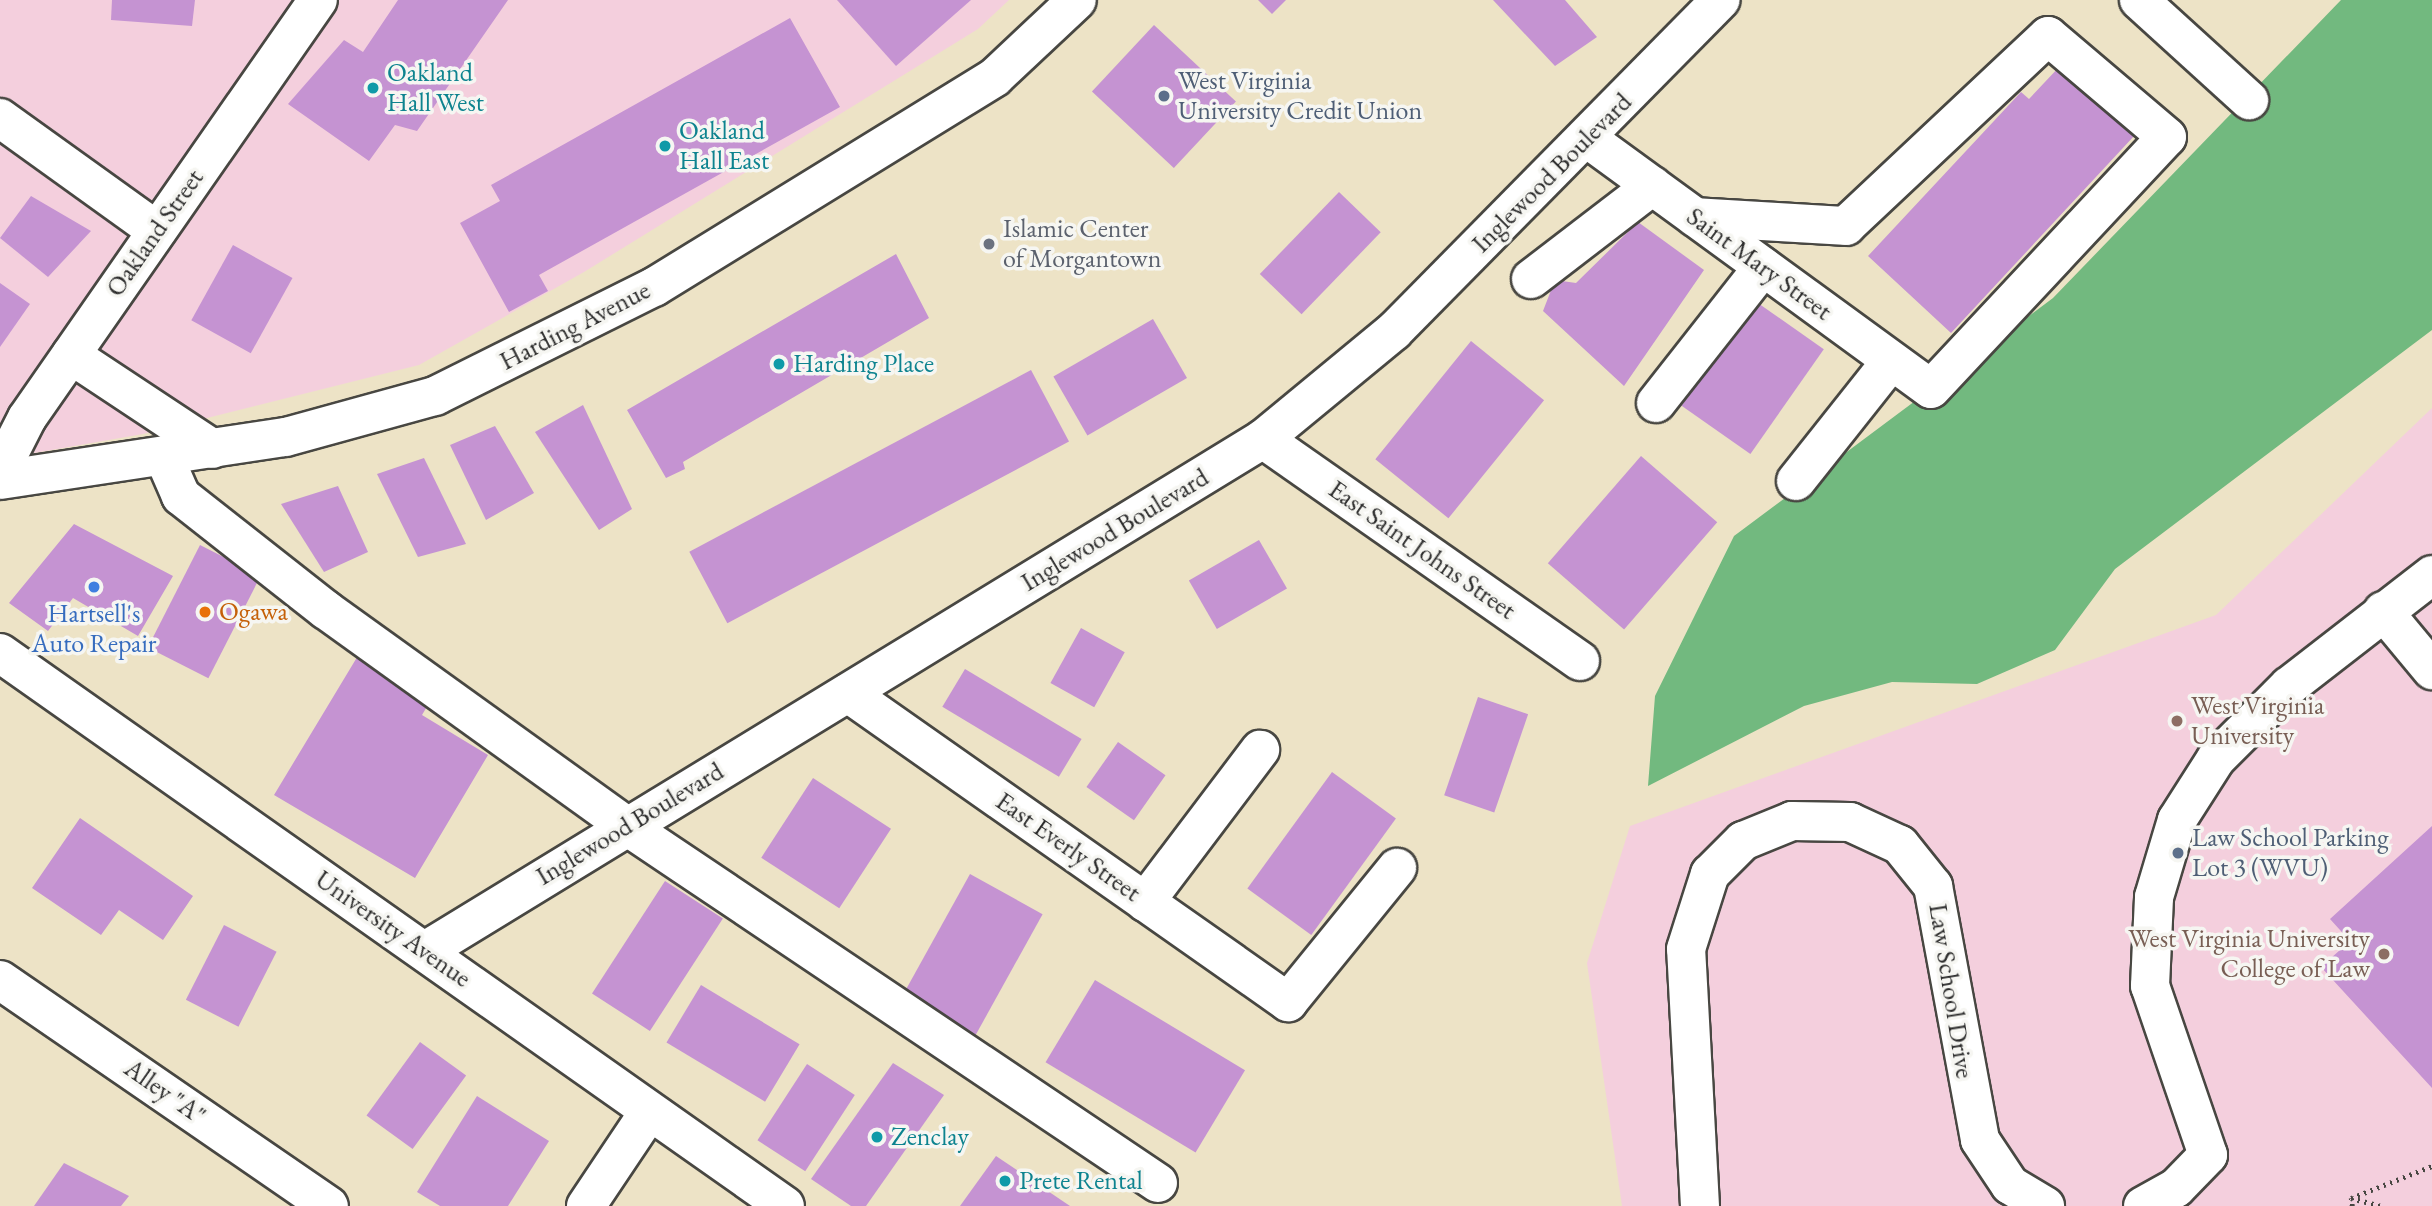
<!DOCTYPE html>
<style>
body{margin:0}
#map{position:relative;width:2432px;height:1206px;overflow:hidden;background:#ede3c6;font-family:"EB Garamond",serif}
div>[style]{position:absolute}
[style*='--x']{left:calc(var(--x)*1px);top:calc(var(--y)*1px);width:calc(var(--w)*1px);rotate:calc(var(--a)*1deg)}
.built>*{inset:0;background:#f4cfdd}
.forest>*{inset:0;background:#72b97f}
.building>*{inset:0;background:#c593d2;transform-origin:0 0}
.path>*{height:4.5px;margin-top:-2.25px;transform-origin:0;background:repeating-linear-gradient(90deg,#484742 0 2px,transparent 0 7px)}
.roads{filter:drop-shadow(2px 0 #484742) drop-shadow(-2px 0 #484742) drop-shadow(0 2px #484742) drop-shadow(0 -2px #484742)}
.minor>*{height:38px;margin:-19px;padding:0 19px;transform-origin:19px;border-radius:19px;background:#fff}
.dots>*{width:19px;height:19px;translate:-50% -50%;box-sizing:border-box;border:4px solid #f6f6f2;border-radius:50%}
span{translate:-50% -50%;white-space:nowrap;text-align:center;line-height:1.15;-webkit-text-stroke:7px #f6f6f2;paint-order:stroke}
.culture-label{font-size:26px;color:#0d838f}
.left{translate:0 -50%;text-align:left}
.service-label{font-size:26px;color:#4e5e75}
.street-label{font-size:26px;color:#2b2b2b}
.worship-label{font-size:26px;color:#5b616d}
.food-label{font-size:26px;color:#c56008}
.shop-label{font-size:26px;color:#366cbe}
.education-label{font-size:26px;color:#785e54}
.right{translate:-100% -50%;text-align:right}
</style>
<div id="map">
<div class="built">
<div style="clip-path:polygon(0 0,1009px 0,978px 29px,584px 272px,419px 365px,143px 434px,0 459px)"></div>
<div style="clip-path:polygon(2432px 408px,2432px 1206px,1622px 1206px,1587px 963px,1630px 826px,2216px 615px)"></div>
</div>
<div class="forest">
<div style="clip-path:polygon(2341px 0,2432px 0,2432px 330px,2115px 569px,2055px 650px,1977px 684px,1892px 682px,1804px 706px,1648px 786px,1655px 696px,1734px 536px,2053px 298px)"></div>
</div>
<div class="building">
<div style="clip-path:polygon(112px 0,195px 0,192px 26px,111px 20px)"></div>
<div style="clip-path:polygon(398px 0,508px 0,417px 131px,395px 125px,369px 161px,288px 104px,344px 40px,363px 52px)"></div>
<div style="clip-path:polygon(837px 0,971px 0,896px 66px)"></div>
<div style="clip-path:polygon(1258px 0,1286px 0,1272px 14px)"></div>
<div style="clip-path:polygon(1493px 0,1565px 0,1597px 37px,1555px 66px)"></div>
<div style="clip-path:polygon(790px 18px,840px 107px,539px 275px,548px 291px,509px 312px,460px 223px,500px 201px,491px 185px)"></div>
<div style="left:1154px;top:25px;width:112px;height:91px;rotate:43deg"></div>
<div style="clip-path:polygon(2060px 66px,2135px 135px,1951px 333px,1868px 256px,2021px 92px,2029px 99px)"></div>
<div style="left:1339px;top:192px;width:58px;height:114px;rotate:44deg"></div>
<div style="clip-path:polygon(31px 196px,91px 231px,48px 277px,0 238px)"></div>
<div style="clip-path:polygon(1638px 222px,1704px 270px,1624px 386px,1543px 311px,1555px 280px,1576px 283px)"></div>
<div style="left:233px;top:245px;width:68px;height:86px;rotate:29deg"></div>
<div style="clip-path:polygon(896px 254px,929px 318px,683px 462px,685px 469px,666px 478px,627px 410px)"></div>
<div style="clip-path:polygon(0 283px,30px 304px,0 347px)"></div>
<div style="left:1755px;top:301px;width:84px;height:128px;rotate:35deg"></div>
<div style="left:1153px;top:319px;width:68px;height:115px;rotate:60deg"></div>
<div style="left:1471px;top:341px;width:94px;height:152px;rotate:39deg"></div>
<div style="left:1031px;top:370px;width:81px;height:387px;rotate:62deg"></div>
<div style="clip-path:polygon(583px 405px,632px 509px,599px 530px,535px 432px)"></div>
<div style="clip-path:polygon(495px 426px,534px 493px,486px 520px,450px 445px)"></div>
<div style="left:1641px;top:456px;width:101px;height:142px;rotate:41deg"></div>
<div style="clip-path:polygon(424px 458px,466px 544px,418px 557px,377px 474px)"></div>
<div style="clip-path:polygon(338px 486px,368px 552px,324px 572px,281px 504px)"></div>
<div style="clip-path:polygon(74px 524px,173px 576px,138px 636px,73px 598px,48px 631px,9px 603px)"></div>
<div style="left:1259px;top:540px;width:56px;height:81px;rotate:60deg"></div>
<div style="left:200px;top:545px;width:68px;height:115px;rotate:27deg"></div>
<div style="left:1081px;top:628px;width:50px;height:63px;rotate:29deg"></div>
<div style="clip-path:polygon(359px 654px,432px 698px,422px 715px,488px 755px,415px 878px,274px 795px)"></div>
<div style="left:965px;top:669px;width:136px;height:44px;rotate:31deg"></div>
<div style="left:1478px;top:697px;width:53px;height:104px;rotate:19deg"></div>
<div style="left:1118px;top:742px;width:58px;height:55px;rotate:35deg"></div>
<div style="left:1332px;top:772px;width:79px;height:144px;rotate:36deg"></div>
<div style="left:813px;top:778px;width:93px;height:95px;rotate:33deg"></div>
<div style="clip-path:polygon(80px 818px,193px 896px,163px 940px,119px 910px,101px 935px,32px 888px)"></div>
<div style="clip-path:polygon(2432px 826px,2432px 1088px,2321px 967px,2350px 941px,2330px 919px)"></div>
<div style="left:970px;top:874px;width:83px;height:149px;rotate:29deg"></div>
<div style="left:665px;top:881px;width:69px;height:134px;rotate:33deg"></div>
<div style="left:224px;top:925px;width:59px;height:84px;rotate:27deg"></div>
<div style="left:1095px;top:980px;width:175px;height:96px;rotate:31deg"></div>
<div style="left:701px;top:985px;width:115px;height:67px;rotate:31deg"></div>
<div style="left:420px;top:1042px;width:57px;height:91px;rotate:36deg"></div>
<div style="clip-path:polygon(893px 1063px,944px 1095px,866px 1206px,851px 1206px,811px 1179px)"></div>
<div style="left:807px;top:1064px;width:57px;height:91px;rotate:33deg"></div>
<div style="clip-path:polygon(477px 1096px,549px 1141px,508px 1206px,440px 1206px,417px 1192px)"></div>
<div style="clip-path:polygon(996px 1156px,1070px 1206px,960px 1206px)"></div>
<div style="clip-path:polygon(64px 1163px,129px 1196px,121px 1206px,34px 1206px)"></div>
</div>
<div class="path">
<div style="--x:2351;--y:1198;--w:31;--a:15"></div>
<div style="--x:2352;--y:1206;--w:8;--a:-97"></div>
<div style="--x:2351;--y:1198;--w:87;--a:-21.6"></div>
</div>
<div class="roads">
<div class="minor">
<div style="--x:2139;--y:0;--w:149;--a:42.3"></div>
<div style="--x:0;--y:118;--w:193;--a:35.7"></div>
<div style="--x:1588;--y:139;--w:424;--a:36.1"></div>
<div style="--x:1931;--y:389;--w:345;--a:-46.9"></div>
<div style="--x:2167;--y:137;--w:156;--a:-139.7"></div>
<div style="--x:2048;--y:36;--w:277;--a:136.8"></div>
<div style="--x:1846;--y:226;--w:151;--a:-176.6"></div>
<div style="--x:1531;--y:279;--w:153;--a:-37.5"></div>
<div style="--x:71;--y:355;--w:170;--a:33.5"></div>
<div style="--x:1656;--y:403;--w:173;--a:-51.8"></div>
<div style="--x:1263;--y:439;--w:387;--a:35"></div>
<div style="--x:164;--y:457;--w:43;--a:66.4"></div>
<div style="--x:181;--y:496;--w:184;--a:38.2"></div>
<div style="--x:326;--y:610;--w:368;--a:35.7"></div>
<div style="--x:625;--y:825;--w:642;--a:33.89"></div>
<div style="--x:0;--y:471;--w:59;--a:-63"></div>
<div style="--x:27;--y:418;--w:509;--a:-55.16"></div>
<div style="--x:0;--y:480;--w:289;--a:-8.6"></div>
<div style="--x:286;--y:437;--w:155;--a:-15.4"></div>
<div style="--x:435;--y:396;--w:245;--a:-26.5"></div>
<div style="--x:654;--y:287;--w:400;--a:-31.6"></div>
<div style="--x:995;--y:77;--w:112;--a:-43.2"></div>
<div style="--x:1796;--y:481;--w:153;--a:-51.6"></div>
<div style="--x:2383;--y:611;--w:77;--a:50.3"></div>
<div style="--x:0;--y:653;--w:960;--a:35.16"></div>
<div style="--x:848;--y:693;--w:538;--a:35.08"></div>
<div style="--x:1288;--y:1002;--w:173;--a:-50.9"></div>
<div style="--x:1145;--y:902;--w:191;--a:-52.9"></div>
<div style="--x:425;--y:951;--w:982;--a:-31.42"></div>
<div style="--x:1263;--y:439;--w:170;--a:-39.5"></div>
<div style="--x:1394;--y:331;--w:465;--a:-45.4"></div>
<div style="--x:0;--y:980;--w:399;--a:34.5"></div>
<div style="--x:586;--y:1206;--w:113;--a:-56.2"></div>
<div style="--x:1700;--y:1206;--w:257;--a:-93.1"></div>
<div style="--x:1686;--y:949;--w:79;--a:-72.3"></div>
<div style="--x:1710;--y:874;--w:47;--a:-45"></div>
<div style="--x:1743;--y:841;--w:53;--a:-22.2"></div>
<div style="--x:1792;--y:821;--w:58;--a:1"></div>
<div style="--x:1850;--y:822;--w:55;--a:24.7"></div>
<div style="--x:1900;--y:845;--w:53;--a:51.2"></div>
<div style="--x:1933;--y:886;--w:258;--a:79.5"></div>
<div style="--x:1980;--y:1140;--w:54;--a:56.3"></div>
<div style="--x:2010;--y:1185;--w:41;--a:31"></div>
<div style="--x:2143;--y:1206;--w:38;--a:-29"></div>
<div style="--x:2176;--y:1188;--w:46;--a:-45.9"></div>
<div style="--x:2208;--y:1155;--w:179;--a:-108.9"></div>
<div style="--x:2150;--y:986;--w:89;--a:-87.4"></div>
<div style="--x:2154;--y:897;--w:80;--a:-73.4"></div>
<div style="--x:2177;--y:820;--w:72;--a:-57.4"></div>
<div style="--x:2216;--y:759;--w:103;--a:-45"></div>
<div style="--x:2289;--y:686;--w:181;--a:-37.8"></div>
</div>
</div>
<div class="dots">
<div style="left:373px;top:88px;background:#0f9aa8"></div>
<div style="left:1164px;top:96px;background:#5c6f8a"></div>
<div style="left:665px;top:146px;background:#0f9aa8"></div>
<div style="left:989px;top:244px;background:#6b7280"></div>
<div style="left:779px;top:364px;background:#0f9aa8"></div>
<div style="left:94px;top:587px;background:#3f7fe0"></div>
<div style="left:205px;top:612px;background:#e8710a"></div>
<div style="left:2177px;top:721px;background:#8d6e63"></div>
<div style="left:2178px;top:853px;background:#5c6f8a"></div>
<div style="left:2384px;top:954px;background:#8d6e63"></div>
<div style="left:877px;top:1137px;background:#0f9aa8"></div>
<div style="left:1005px;top:1181px;background:#0f9aa8"></div>
</div>
<div class="culture-label">
<span class="left" style="left:387px;top:88px">Oakland<br>Hall West</span>
<span class="left" style="left:679px;top:146px">Oakland<br>Hall East</span>
<span class="left" style="left:793px;top:364px">Harding Place</span>
<span class="left" style="left:891px;top:1137px">Zenclay</span>
<span class="left" style="left:1019px;top:1181px">Prete Rental</span>
</div>
<div class="service-label">
<span class="left" style="left:1178px;top:96px">West Virginia<br>University Credit Union</span>
<span class="left" style="left:2192px;top:853px">Law School Parking<br>Lot 3 (WVU)</span>
</div>
<div class="street-label">
<span style="left:1552px;top:173px;rotate:-45deg">Inglewood Boulevard</span>
<span style="left:155px;top:233px;rotate:-55deg">Oakland Street</span>
<span style="left:1759px;top:264px;rotate:36deg">Saint Mary Street</span>
<span style="left:575px;top:326px;rotate:-27deg">Harding Avenue</span>
<span style="left:1115px;top:530px;rotate:-31deg">Inglewood Boulevard</span>
<span style="left:1422px;top:550px;rotate:35deg">East Saint Johns Street</span>
<span style="left:630px;top:824px;rotate:-31deg">Inglewood Boulevard</span>
<span style="left:1068px;top:847px;rotate:35deg">East Everly Street</span>
<span style="left:393px;top:929px;rotate:35deg">University Avenue</span>
<span style="left:1951px;top:991px;rotate:81deg">Law School Drive</span>
<span style="left:165px;top:1092px;rotate:35deg">Alley "A"</span>
</div>
<div class="worship-label">
<span class="left" style="left:1003px;top:244px">Islamic Center<br>of Morgantown</span>
</div>
<div class="food-label">
<span class="left" style="left:219px;top:612px">Ogawa</span>
</div>
<div class="shop-label">
<span style="left:94px;top:629px">Hartsell's<br>Auto Repair</span>
</div>
<div class="education-label">
<span class="left" style="left:2191px;top:721px">West Virginia<br>University</span>
<span class="right" style="left:2370px;top:954px">West Virginia University<br>College of Law</span>
</div>
</div>
